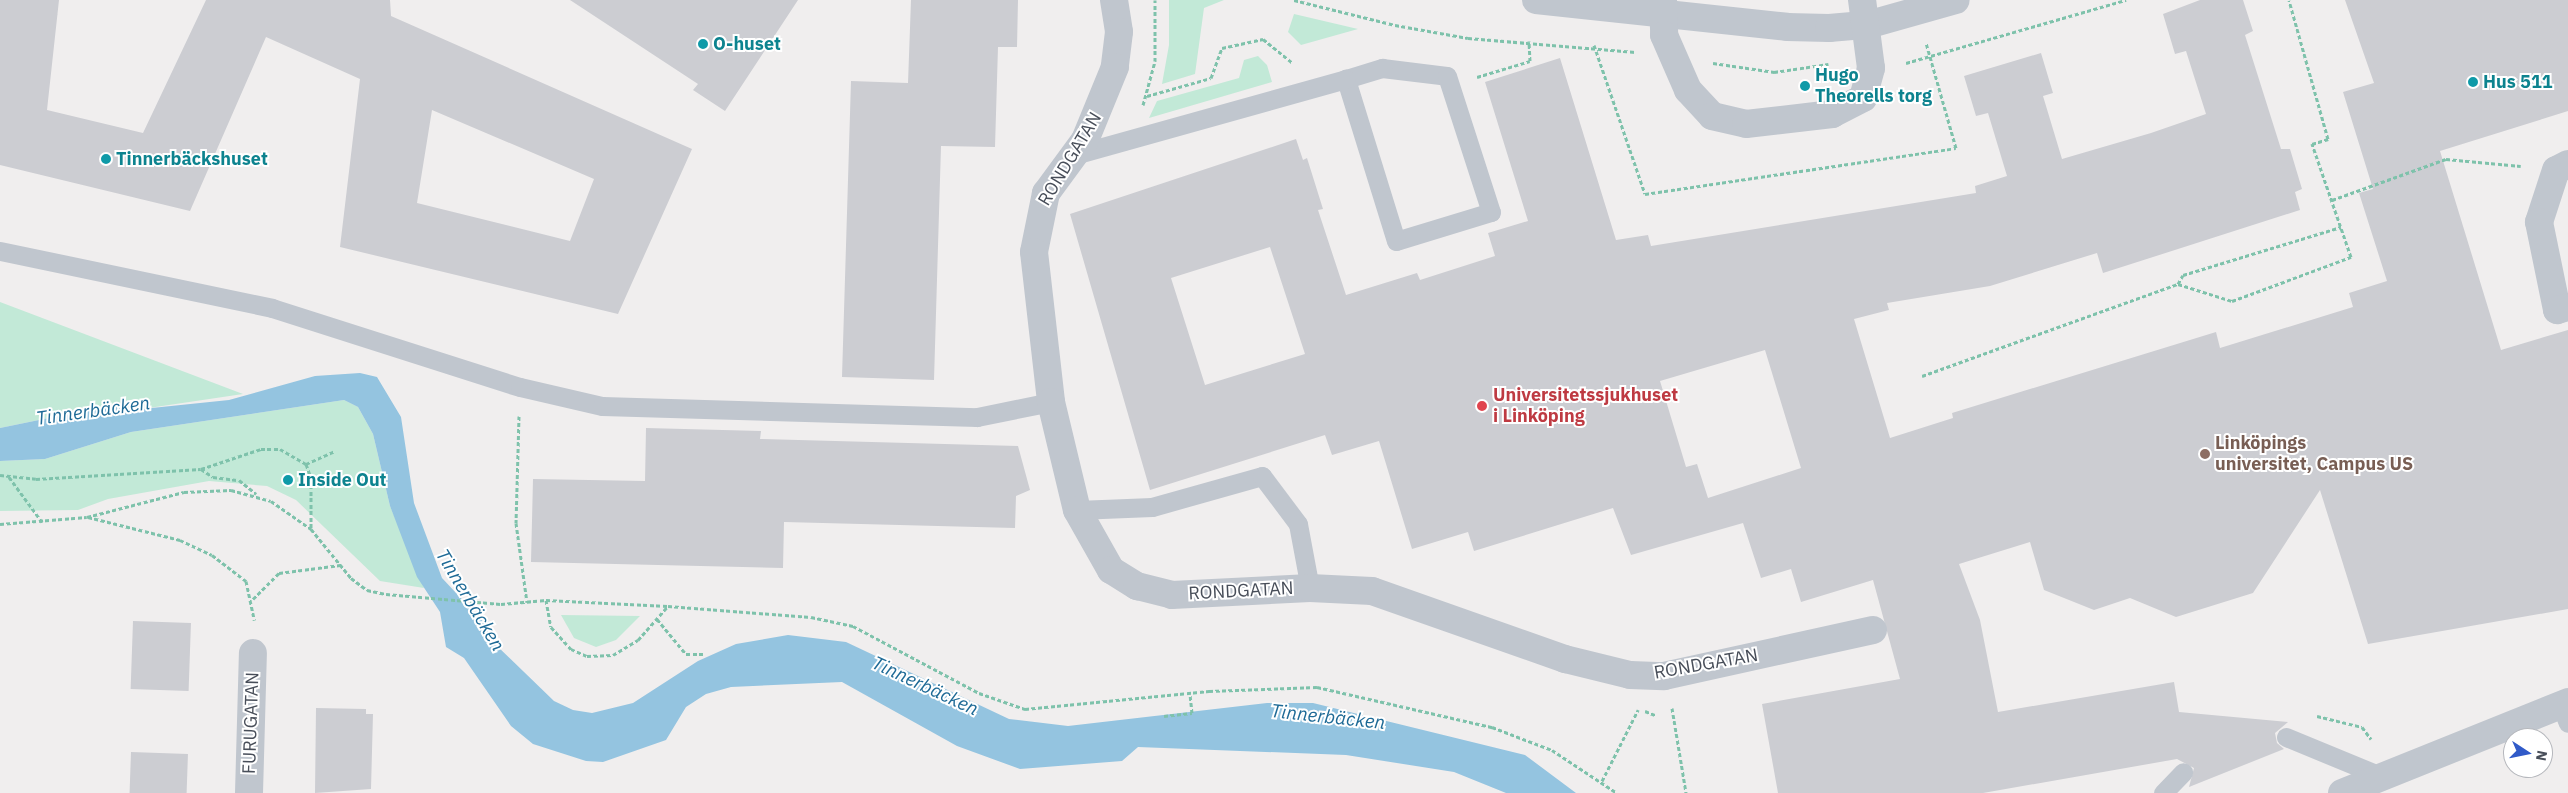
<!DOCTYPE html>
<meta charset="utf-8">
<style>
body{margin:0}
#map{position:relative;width:2568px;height:793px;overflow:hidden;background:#f0eeee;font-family:"IBM Plex Sans",sans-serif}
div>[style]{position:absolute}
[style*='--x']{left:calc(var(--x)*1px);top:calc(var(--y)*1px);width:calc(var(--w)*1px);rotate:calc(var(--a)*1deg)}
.green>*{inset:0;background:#c2e9d7}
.water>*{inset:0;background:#94c4e0}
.building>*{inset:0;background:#cccdd2;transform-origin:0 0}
.path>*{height:3px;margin-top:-1.5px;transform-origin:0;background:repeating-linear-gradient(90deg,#7ec2ab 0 4px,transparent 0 6.5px)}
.lane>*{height:19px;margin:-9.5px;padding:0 9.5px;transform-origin:9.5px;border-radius:9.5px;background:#c0c6ce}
.street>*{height:28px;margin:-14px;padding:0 14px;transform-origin:14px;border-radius:14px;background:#c0c6ce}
.dots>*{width:14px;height:14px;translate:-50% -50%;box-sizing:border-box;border:2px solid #fff;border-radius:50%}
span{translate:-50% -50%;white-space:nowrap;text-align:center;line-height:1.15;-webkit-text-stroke:4px #fff;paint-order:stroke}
.culture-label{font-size:18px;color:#0d838f;font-weight:700}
.left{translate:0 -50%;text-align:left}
.street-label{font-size:18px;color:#484e59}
.health-label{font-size:18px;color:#be3a42;font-weight:700}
.education-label{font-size:18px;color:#785e54;font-weight:700}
.water-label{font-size:19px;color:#1e6a96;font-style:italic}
.north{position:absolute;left:2503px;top:728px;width:50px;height:50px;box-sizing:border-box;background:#fff;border:1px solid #b6b8bd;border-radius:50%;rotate:101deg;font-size:14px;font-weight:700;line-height:20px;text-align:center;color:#484e59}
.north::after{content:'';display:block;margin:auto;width:18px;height:22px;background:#305ac8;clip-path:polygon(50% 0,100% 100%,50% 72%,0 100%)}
</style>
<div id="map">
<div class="green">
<div style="clip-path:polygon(1169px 0,1224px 0,1204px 8px,1195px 74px,1162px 84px,1169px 45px)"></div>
<div style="clip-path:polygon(1294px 14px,1358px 29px,1301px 45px,1288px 32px)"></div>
<div style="clip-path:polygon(1258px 56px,1267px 65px,1272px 82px,1149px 118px,1157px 101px,1239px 78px,1244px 60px)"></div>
<div style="clip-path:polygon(0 302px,243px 394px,142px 409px,107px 406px,0 428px)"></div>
<div style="clip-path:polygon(344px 400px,358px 407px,373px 434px,390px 506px,424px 588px,380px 581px,296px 500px,267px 486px,209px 481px,108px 499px,78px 510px,0 511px,0 461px,45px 459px,131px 432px)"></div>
<div style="clip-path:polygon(561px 615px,640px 616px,616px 640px,596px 647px,574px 638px)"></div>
</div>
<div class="water">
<div style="clip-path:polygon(360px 373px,377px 377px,401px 417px,414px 503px,442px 578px,489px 628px,495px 644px,554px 701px,573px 710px,592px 713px,633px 703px,698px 661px,736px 644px,788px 635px,846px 642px,1009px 719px,1068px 726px,1267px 703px,1313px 703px,1525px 755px,1576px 793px,1506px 793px,1454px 772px,1346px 755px,1138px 747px,1122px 761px,1020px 769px,957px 746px,842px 682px,731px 687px,706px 694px,686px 707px,666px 740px,603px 762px,586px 761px,533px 744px,511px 726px,464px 658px,446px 647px,440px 612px,417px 577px,390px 506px,373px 434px,358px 407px,344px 400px,131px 432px,45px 459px,0 461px,0 428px,107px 406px,142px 409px,229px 400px,315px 376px)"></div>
</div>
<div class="building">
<div style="clip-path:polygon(evenodd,0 0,59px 0,47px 110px,143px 133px,206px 0,390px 0,391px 16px,692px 149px,618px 314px,340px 247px,360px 79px,266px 37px,190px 211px,0 165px,0 0,432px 110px,594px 179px,570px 241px,417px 203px,432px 110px)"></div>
<div style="clip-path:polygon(570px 0,798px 0,725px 111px,693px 90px,698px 84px)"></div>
<div style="clip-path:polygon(911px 0,1018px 0,1017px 47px,998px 47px,995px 147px,941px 146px,934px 380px,842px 377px,851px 81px,908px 83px)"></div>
<div style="clip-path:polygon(evenodd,2200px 0,2243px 0,2253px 31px,2245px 35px,2281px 149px,2290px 149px,2302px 189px,2295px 192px,2300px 210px,2103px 273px,2097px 253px,1990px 286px,1887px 303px,1889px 310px,1854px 319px,1890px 438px,1953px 418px,1952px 413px,2216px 332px,2220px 348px,2353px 307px,2349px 293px,2387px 281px,2359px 193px,2373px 189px,2343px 92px,2374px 83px,2345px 0,2568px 0,2568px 111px,2440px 151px,2501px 350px,2568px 330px,2568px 609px,2368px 644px,2320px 490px,2253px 593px,2176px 617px,2130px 598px,2094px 610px,2044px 590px,2030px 542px,1959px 564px,1980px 620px,1998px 712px,2174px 682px,2179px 712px,2288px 722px,2275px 733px,2277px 743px,2284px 749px,2189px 787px,2194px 768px,2177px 759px,1983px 793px,1778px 793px,1762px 704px,1900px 679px,1873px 580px,1801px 602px,1791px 569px,1761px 578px,1743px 523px,1631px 555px,1613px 508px,1474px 551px,1468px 532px,1412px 549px,1379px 441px,1332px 455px,1325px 435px,1150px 490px,1070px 214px,1296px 139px,1303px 160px,1307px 158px,1323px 209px,1318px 210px,1346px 295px,1417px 273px,1420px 280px,1495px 256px,1488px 233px,1528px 221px,1485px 82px,1560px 58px,1616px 240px,1648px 235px,1651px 246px,1976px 193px,1975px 186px,2007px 176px,1988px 113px,1976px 116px,1964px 76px,2041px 53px,2053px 93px,2043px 96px,2062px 159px,2151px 133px,2206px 114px,2186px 51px,2175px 54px,2163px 14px,2200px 0,1270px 247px,1305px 354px,1205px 385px,1171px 278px,1270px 247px,2200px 0,1765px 350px,1801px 468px,1708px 498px,1697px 464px,1686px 467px,1660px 381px,1765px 350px)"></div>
<div style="clip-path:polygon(646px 428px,761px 431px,760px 439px,1018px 446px,1030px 490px,1016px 496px,1015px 528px,784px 522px,783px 568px,531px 562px,533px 479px,645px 481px)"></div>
<div style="left:133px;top:621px;width:58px;height:68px;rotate:2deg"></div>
<div style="clip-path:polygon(316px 708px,366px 709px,366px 714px,373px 714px,371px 789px,315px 793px)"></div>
<div style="left:131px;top:752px;width:57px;height:41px;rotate:2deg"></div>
</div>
<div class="path">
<div style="--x:1294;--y:0;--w:104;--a:13.9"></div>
<div style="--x:1395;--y:25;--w:74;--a:10.1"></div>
<div style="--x:1468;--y:38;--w:168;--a:4.8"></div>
<div style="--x:1594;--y:45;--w:157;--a:71.1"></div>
<div style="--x:1645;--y:194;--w:314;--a:-8.4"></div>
<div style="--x:1956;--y:148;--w:109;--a:-105.9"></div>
<div style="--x:1713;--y:63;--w:62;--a:8.4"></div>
<div style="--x:1774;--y:72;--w:55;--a:-8.4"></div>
<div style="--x:1906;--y:63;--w:229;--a:-16"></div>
<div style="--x:1477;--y:77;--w:55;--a:-16.8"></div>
<div style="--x:1530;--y:61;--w:20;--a:-93"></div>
<div style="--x:1147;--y:96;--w:66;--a:-15.7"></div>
<div style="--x:1211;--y:78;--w:32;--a:-70"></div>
<div style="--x:1222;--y:48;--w:42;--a:-12.4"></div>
<div style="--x:1263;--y:39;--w:38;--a:39"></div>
<div style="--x:1143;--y:105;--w:46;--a:-74.7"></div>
<div style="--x:1155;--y:61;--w:61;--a:-90"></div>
<div style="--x:2332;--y:200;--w:121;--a:-19.8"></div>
<div style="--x:2446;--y:159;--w:75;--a:5.3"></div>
<div style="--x:2178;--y:284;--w:10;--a:-61"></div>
<div style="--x:2183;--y:275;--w:165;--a:-16.9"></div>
<div style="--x:1922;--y:376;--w:272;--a:-19.8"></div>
<div style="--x:2178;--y:284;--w:57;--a:17.5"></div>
<div style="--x:2232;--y:301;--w:127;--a:-20.3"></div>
<div style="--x:2351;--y:257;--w:120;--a:-109"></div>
<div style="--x:2312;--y:144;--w:17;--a:-17"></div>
<div style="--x:2328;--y:139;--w:144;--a:-105.7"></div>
<div style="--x:519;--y:416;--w:107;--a:91.6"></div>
<div style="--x:516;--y:523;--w:80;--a:82.1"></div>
<div style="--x:306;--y:464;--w:32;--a:-24"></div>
<div style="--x:201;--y:469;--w:14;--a:34"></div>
<div style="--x:213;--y:477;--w:26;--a:7"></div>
<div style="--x:239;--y:480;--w:22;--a:39"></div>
<div style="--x:0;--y:475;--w:36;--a:6"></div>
<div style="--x:36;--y:479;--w:165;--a:-3.5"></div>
<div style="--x:201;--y:469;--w:63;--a:-18.4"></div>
<div style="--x:261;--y:449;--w:19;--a:0"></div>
<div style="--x:280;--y:449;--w:30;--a:30"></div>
<div style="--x:306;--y:464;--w:15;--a:70"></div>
<div style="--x:311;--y:478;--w:51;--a:90"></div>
<div style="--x:9;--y:477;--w:56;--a:53.7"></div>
<div style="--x:88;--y:517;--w:95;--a:14"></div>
<div style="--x:180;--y:540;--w:35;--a:25"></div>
<div style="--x:212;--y:555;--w:43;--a:37.4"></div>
<div style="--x:246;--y:581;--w:40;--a:78"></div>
<div style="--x:0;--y:524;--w:87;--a:-4.6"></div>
<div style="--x:87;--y:517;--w:100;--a:-14.5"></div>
<div style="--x:184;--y:492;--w:47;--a:-2.4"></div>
<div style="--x:231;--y:490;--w:41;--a:15.4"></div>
<div style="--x:271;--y:501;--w:49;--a:35"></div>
<div style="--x:311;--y:529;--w:63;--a:50.8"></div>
<div style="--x:351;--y:578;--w:20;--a:37"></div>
<div style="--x:367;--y:590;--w:19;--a:12"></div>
<div style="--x:386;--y:594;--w:115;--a:5"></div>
<div style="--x:501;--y:604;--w:45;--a:-5.1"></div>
<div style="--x:546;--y:600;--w:122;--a:2.8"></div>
<div style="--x:668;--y:606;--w:143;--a:4.4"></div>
<div style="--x:811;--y:617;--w:43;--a:12.1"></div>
<div style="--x:853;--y:626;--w:143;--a:28"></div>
<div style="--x:979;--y:693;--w:49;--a:19.2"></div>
<div style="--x:1025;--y:709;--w:185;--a:-5.6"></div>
<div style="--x:1209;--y:691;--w:108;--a:-2.1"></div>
<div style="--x:1317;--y:687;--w:180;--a:12.9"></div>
<div style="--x:1492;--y:727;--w:64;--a:21"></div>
<div style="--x:1552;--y:750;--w:78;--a:33.5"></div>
<div style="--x:253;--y:599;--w:37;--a:-45"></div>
<div style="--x:279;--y:573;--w:62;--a:-7.5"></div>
<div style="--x:546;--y:600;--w:27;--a:80"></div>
<div style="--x:551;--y:627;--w:30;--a:48"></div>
<div style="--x:571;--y:649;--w:17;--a:24"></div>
<div style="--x:587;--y:656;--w:26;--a:-2"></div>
<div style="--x:613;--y:655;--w:29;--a:-31"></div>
<div style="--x:638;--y:640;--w:45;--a:-48.6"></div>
<div style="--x:657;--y:619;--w:45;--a:50.4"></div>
<div style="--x:686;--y:654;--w:17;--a:0"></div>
<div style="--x:1672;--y:708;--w:86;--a:80.6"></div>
<div style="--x:1645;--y:711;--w:11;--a:22"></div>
<div style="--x:1164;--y:716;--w:28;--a:-6"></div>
<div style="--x:1192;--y:713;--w:19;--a:-96"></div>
<div style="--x:2317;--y:716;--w:46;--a:13.7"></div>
<div style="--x:2362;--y:727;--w:15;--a:53"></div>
<div style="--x:1602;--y:781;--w:80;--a:-63.1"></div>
</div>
<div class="lane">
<div style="--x:1382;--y:68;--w:65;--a:7"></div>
<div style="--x:1447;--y:76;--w:143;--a:72.1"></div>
<div style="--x:1491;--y:212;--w:99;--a:163"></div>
<div style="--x:1396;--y:241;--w:170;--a:-107.2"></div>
<div style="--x:1346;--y:79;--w:38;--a:-17"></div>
<div style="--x:1074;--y:155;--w:282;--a:-15.6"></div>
<div style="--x:0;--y:251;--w:278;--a:11.8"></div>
<div style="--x:272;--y:308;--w:260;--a:17.7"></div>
<div style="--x:520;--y:387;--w:84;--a:13"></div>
<div style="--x:602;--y:406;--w:375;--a:1.7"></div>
<div style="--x:977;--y:417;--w:76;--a:-11.5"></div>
<div style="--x:1077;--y:510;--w:75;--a:-2.3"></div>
<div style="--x:1152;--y:507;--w:114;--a:-15.7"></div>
<div style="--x:1262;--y:476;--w:60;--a:53.1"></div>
<div style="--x:1298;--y:524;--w:65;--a:79.4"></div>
<div style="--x:2561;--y:705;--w:19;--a:69"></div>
<div style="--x:2286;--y:737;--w:105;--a:22.4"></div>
<div style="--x:2163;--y:793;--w:29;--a:-46"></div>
</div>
<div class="street">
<div style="--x:1114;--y:0;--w:32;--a:81"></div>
<div style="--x:1119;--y:32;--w:35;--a:97"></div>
<div style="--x:1115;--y:67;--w:79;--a:112.3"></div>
<div style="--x:1085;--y:140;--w:66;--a:126.3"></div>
<div style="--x:1046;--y:193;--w:60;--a:101.5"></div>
<div style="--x:1034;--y:252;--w:151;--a:83.5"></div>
<div style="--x:1051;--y:402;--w:111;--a:76.5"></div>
<div style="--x:1077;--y:510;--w:69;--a:60.5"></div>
<div style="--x:1111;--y:570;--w:31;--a:32"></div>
<div style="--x:1137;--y:586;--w:36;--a:14"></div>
<div style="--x:1172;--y:595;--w:138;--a:-2.9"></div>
<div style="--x:1310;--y:588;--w:62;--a:2.8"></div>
<div style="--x:1372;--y:591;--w:205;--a:19.4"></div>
<div style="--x:1565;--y:659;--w:67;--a:13.8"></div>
<div style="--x:1630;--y:675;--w:34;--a:2"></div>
<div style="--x:1664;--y:676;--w:214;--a:-12.4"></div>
<div style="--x:1536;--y:0;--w:252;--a:6.1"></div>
<div style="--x:1787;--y:27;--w:42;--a:1.4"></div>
<div style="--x:1829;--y:28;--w:38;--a:-5"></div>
<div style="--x:1867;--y:25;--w:92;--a:-15.7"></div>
<div style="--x:1663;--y:0;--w:35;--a:88"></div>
<div style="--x:1664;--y:35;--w:60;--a:66.4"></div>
<div style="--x:1688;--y:90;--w:35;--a:47"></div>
<div style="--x:1712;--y:116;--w:35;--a:13"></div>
<div style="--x:1746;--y:124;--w:87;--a:-6.6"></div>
<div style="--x:1832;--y:114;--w:35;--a:-27"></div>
<div style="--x:1863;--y:98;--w:31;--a:-75"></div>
<div style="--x:1871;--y:68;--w:69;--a:-97.5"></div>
<div style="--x:2568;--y:164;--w:13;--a:153"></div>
<div style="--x:2556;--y:170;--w:55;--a:108.1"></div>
<div style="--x:2539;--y:222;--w:90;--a:78.4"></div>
<div style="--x:2557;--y:310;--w:11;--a:-15"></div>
<div style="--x:249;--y:793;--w:140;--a:-88.4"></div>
<div style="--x:2342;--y:793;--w:244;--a:-21.9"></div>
</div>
<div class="dots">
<div style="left:703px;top:44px;background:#0f9aa8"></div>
<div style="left:2473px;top:82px;background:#0f9aa8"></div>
<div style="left:1805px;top:86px;background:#0f9aa8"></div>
<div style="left:106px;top:159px;background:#0f9aa8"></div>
<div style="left:1482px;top:406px;background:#e0444e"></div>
<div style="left:2205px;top:454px;background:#8d6e63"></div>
<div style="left:288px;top:480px;background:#0f9aa8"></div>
</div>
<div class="culture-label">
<span class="left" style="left:713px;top:44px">O-huset</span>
<span class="left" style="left:1815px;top:86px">Hugo<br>Theorells torg</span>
<span class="left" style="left:2483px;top:82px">Hus 511</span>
<span class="left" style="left:116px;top:159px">Tinnerbäckshuset</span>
<span class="left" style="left:298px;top:480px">Inside Out</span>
</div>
<div class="street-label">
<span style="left:1070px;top:159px;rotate:-59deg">RONDGATAN</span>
<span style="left:1241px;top:591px;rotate:-3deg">RONDGATAN</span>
<span style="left:1706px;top:664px;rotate:-10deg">RONDGATAN</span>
<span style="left:251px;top:723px;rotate:-88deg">FURUGATAN</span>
</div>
<div class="health-label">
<span class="left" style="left:1493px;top:406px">Universitetssjukhuset<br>i Linköping</span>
</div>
<div class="education-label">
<span class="left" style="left:2215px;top:454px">Linköpings<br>universitet, Campus US</span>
</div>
<div class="water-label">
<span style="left:93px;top:411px;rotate:-8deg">Tinnerbäcken</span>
<span style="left:470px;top:600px;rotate:59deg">Tinnerbäcken</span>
<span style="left:925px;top:686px;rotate:25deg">Tinnerbäcken</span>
<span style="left:1328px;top:717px;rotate:6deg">Tinnerbäcken</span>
</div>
<div class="north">N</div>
</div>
